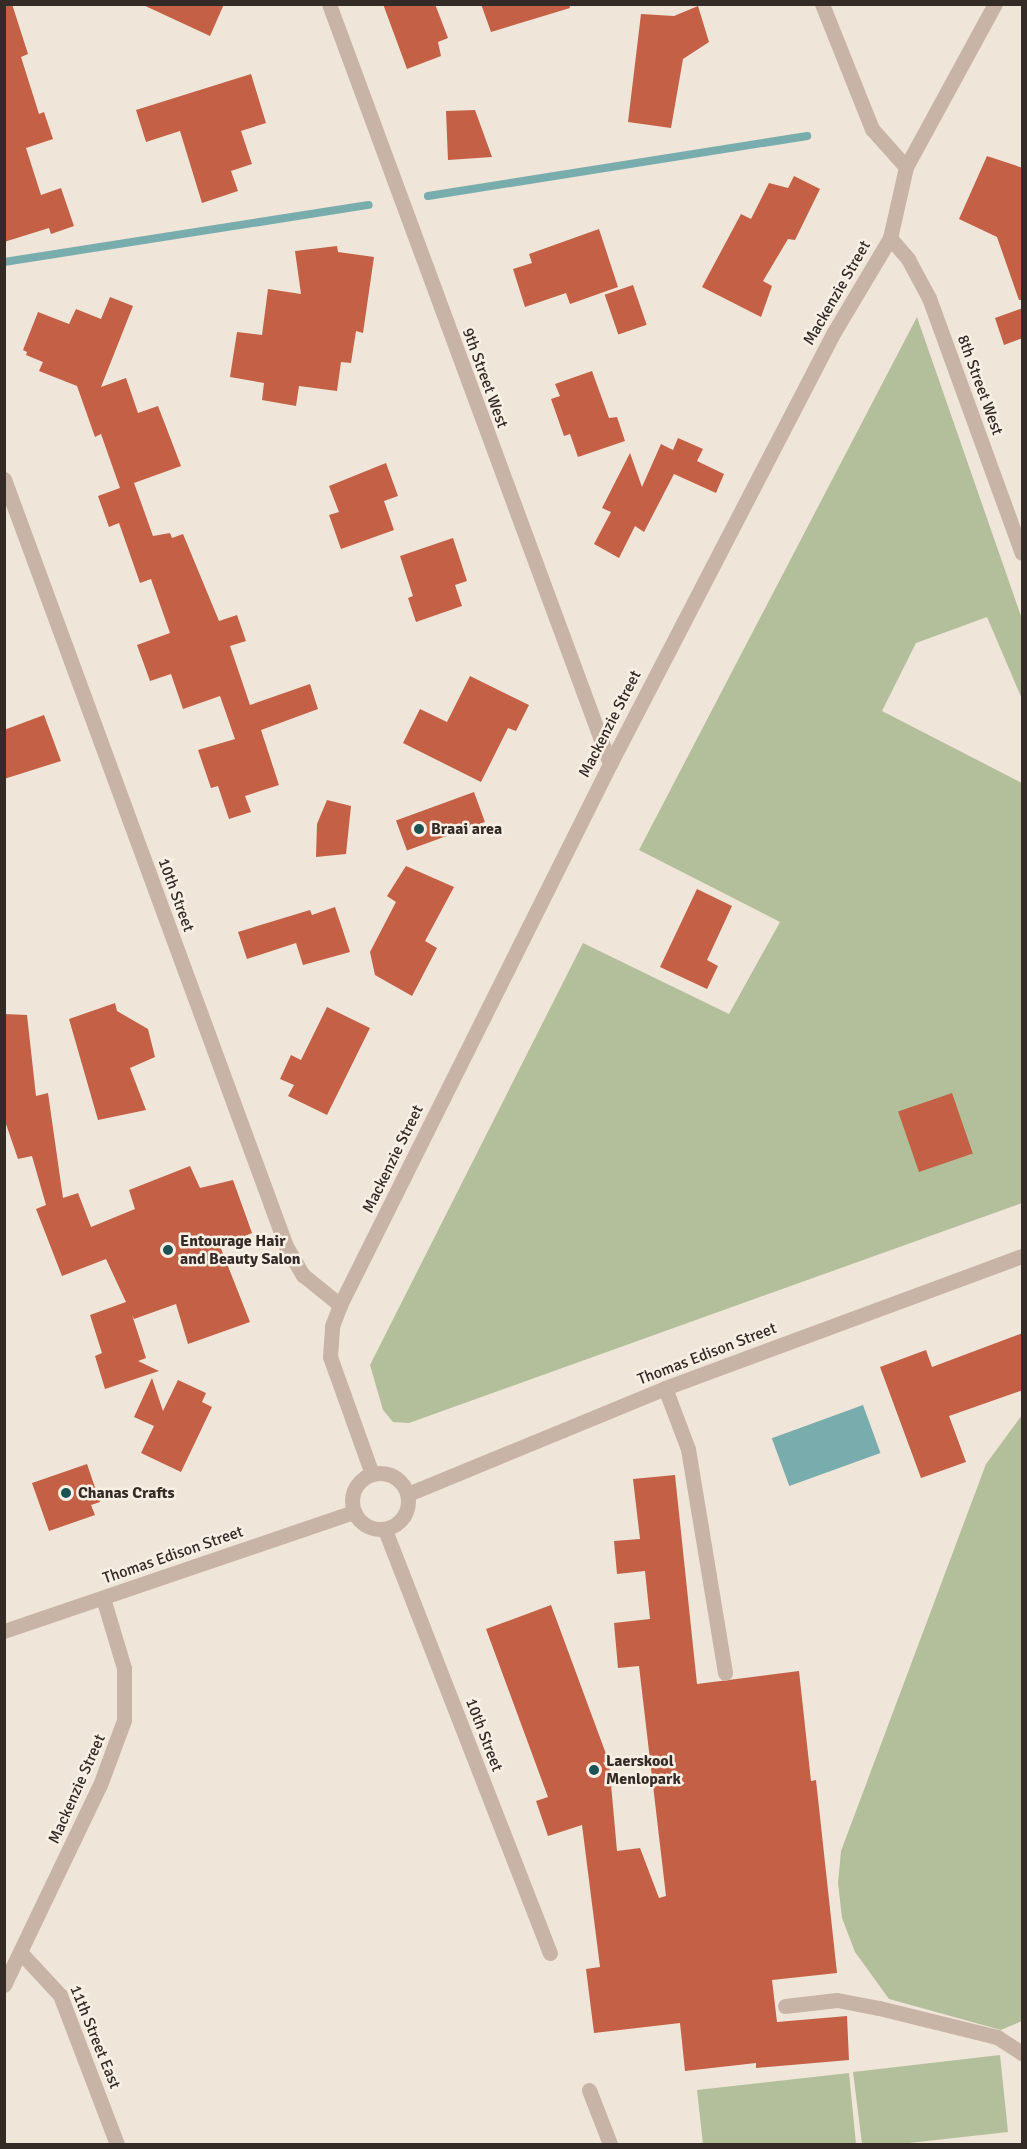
<!DOCTYPE html>
<style>
body{margin:0}
#map{position:relative;width:1027px;height:2149px;overflow:hidden;background:#f0e5d9;font-family:Signika,sans-serif}
div>[style]{position:absolute}
[style*='--x']{left:calc(var(--x)*1px);top:calc(var(--y)*1px);width:calc(var(--w)*1px);rotate:calc(var(--a)*1deg)}
.green>*{inset:0;background:#b3bf9a}
.water>*{inset:0;background:#79acad;transform-origin:0 0}
.stream>*{height:8px;margin:-4px;padding:0 4px;transform-origin:4px;border-radius:4px;background:#79acad}
.building>*{inset:0;background:#c36045;transform-origin:0 0}
.minor>*{height:15px;margin:-7.5px;padding:0 7.5px;transform-origin:7.5px;border-radius:7.5px;background:#c8b4a6}
.minor>.ring{margin:-7.5px;padding:0;box-sizing:content-box;background:none;border:15px solid #c8b4a6;border-radius:50%}
.dots>*{width:16px;height:16px;translate:-50% -50%;box-sizing:border-box;border:3px solid #f8efe5;border-radius:50%}
span{translate:-50% -50%;white-space:nowrap;text-align:center;line-height:1.15;-webkit-text-stroke:5px #f8efe5;paint-order:stroke}
.street-label{font-size:16px;color:#342a26}
.poi-label{font-size:16px;color:#342a26;font-weight:700}
.left{translate:0 -50%;text-align:left}
.frame{position:absolute;inset:0;border:6px solid #342a26;pointer-events:none}
</style>
<div id="map">
<div class="green">
<div style="clip-path:polygon(917px 317px,1022px 619px,1022px 699px,987px 617px,916px 643px,882px 711px,1022px 783px,1022px 1203px,409px 1423px,393px 1422px,383px 1410px,370px 1365px,583px 943px,729px 1014px,780px 922px,639px 850px)"></div>
<div style="clip-path:polygon(1022px 1415px,1022px 2021px,1001px 2030px,889px 1999px,855px 1952px,842px 1918px,838px 1883px,841px 1851px,986px 1464px)"></div>
<div style="clip-path:polygon(1000px 2055px,1008px 2132px,900px 2144px,862px 2144px,853px 2072px)"></div>
<div style="clip-path:polygon(849px 2073px,856px 2144px,703px 2144px,697px 2090px)"></div>
</div>
<div class="water">
<div style="left:863px;top:1405px;width:51px;height:97px;rotate:70deg"></div>
</div>
<div class="stream">
<div style="--x:428;--y:196;--w:384;--a:-9"></div>
<div style="--x:4;--y:262;--w:369;--a:-8.9"></div>
</div>
<div class="building">
<div style="clip-path:polygon(4px 4px,12px 4px,28px 54px,21px 57px,39px 114px,44px 112px,53px 139px,26px 148px,41px 195px,61px 188px,74px 226px,51px 234px,49px 228px,4px 242px)"></div>
<div style="clip-path:polygon(141px 4px,224px 4px,210px 36px)"></div>
<div style="clip-path:polygon(383px 4px,435px 4px,448px 38px,438px 42px,441px 56px,407px 69px)"></div>
<div style="clip-path:polygon(481px 4px,569px 4px,570px 8px,491px 32px)"></div>
<div style="clip-path:polygon(698px 6px,709px 42px,683px 59px,671px 128px,628px 122px,641px 14px,674px 16px)"></div>
<div style="clip-path:polygon(251px 74px,266px 123px,241px 131px,252px 164px,231px 171px,238px 191px,202px 203px,180px 131px,146px 142px,136px 110px)"></div>
<div style="clip-path:polygon(475px 110px,492px 157px,448px 160px,446px 111px)"></div>
<div style="clip-path:polygon(987px 156px,1023px 168px,1023px 300px,1019px 300px,997px 237px,959px 219px)"></div>
<div style="clip-path:polygon(794px 176px,820px 189px,795px 240px,788px 239px,763px 281px,772px 286px,761px 317px,702px 287px,741px 214px,751px 219px,769px 183px,788px 188px)"></div>
<div style="clip-path:polygon(599px 229px,618px 287px,570px 304px,566px 293px,525px 307px,513px 269px,532px 263px,529px 254px)"></div>
<div style="clip-path:polygon(337px 246px,338px 252px,374px 257px,363px 333px,356px 331px,351px 363px,341px 362px,337px 391px,299px 386px,296px 406px,262px 400px,264px 383px,230px 377px,237px 332px,262px 335px,268px 289px,301px 294px,295px 251px)"></div>
<div style="left:633px;top:285px;width:42px;height:30px;rotate:71deg"></div>
<div style="clip-path:polygon(110px 297px,133px 306px,101px 387px,126px 378px,138px 413px,158px 406px,181px 466px,134px 483px,153px 536px,170px 533px,172px 538px,183px 534px,219px 621px,237px 615px,246px 641px,230px 646px,250px 705px,310px 684px,318px 709px,261px 730px,279px 785px,245px 796px,251px 812px,229px 819px,218px 786px,211px 788px,198px 750px,235px 739px,220px 696px,183px 709px,171px 674px,150px 681px,137px 645px,170px 633px,151px 579px,140px 583px,119px 523px,109px 527px,98px 496px,120px 488px,101px 434px,95px 437px,77px 386px,39px 371px,43px 362px,26px 355px,27px 352px,23px 350px,38px 312px,69px 324px,76px 309px,101px 319px)"></div>
<div style="clip-path:polygon(1023px 308px,1023px 338px,1004px 345px,995px 318px)"></div>
<div style="clip-path:polygon(592px 371px,609px 418px,617px 417px,625px 441px,578px 457px,570px 434px,564px 436px,551px 399px,560px 396px,555px 384px)"></div>
<div style="clip-path:polygon(678px 438px,703px 449px,697px 461px,724px 474px,716px 493px,674px 474px,644px 532px,635px 526px,619px 558px,594px 544px,611px 512px,602px 508px,630px 453px,642px 487px,661px 444px,673px 450px)"></div>
<div style="clip-path:polygon(386px 463px,398px 496px,384px 501px,394px 530px,341px 549px,329px 515px,339px 512px,329px 486px)"></div>
<div style="clip-path:polygon(453px 538px,467px 581px,455px 585px,462px 606px,416px 622px,408px 598px,413px 596px,400px 556px)"></div>
<div style="clip-path:polygon(470px 676px,529px 705px,516px 731px,508px 728px,481px 782px,403px 743px,420px 709px,447px 722px)"></div>
<div style="clip-path:polygon(44px 715px,61px 761px,4px 779px,4px 730px)"></div>
<div style="left:474px;top:792px;width:32px;height:83px;rotate:70deg"></div>
<div style="clip-path:polygon(327px 800px,351px 806px,346px 854px,316px 857px,317px 824px)"></div>
<div style="clip-path:polygon(406px 866px,454px 887px,425px 941px,437px 948px,412px 996px,375px 975px,370px 952px,396px 902px,387px 896px)"></div>
<div style="clip-path:polygon(697px 889px,732px 906px,707px 960px,718px 966px,707px 989px,660px 967px)"></div>
<div style="clip-path:polygon(335px 907px,350px 952px,303px 965px,296px 943px,247px 959px,238px 932px,310px 910px,312px 915px)"></div>
<div style="clip-path:polygon(115px 1003px,117px 1011px,148px 1029px,155px 1057px,130px 1068px,146px 1110px,98px 1120px,69px 1019px)"></div>
<div style="clip-path:polygon(327px 1007px,370px 1028px,327px 1115px,288px 1096px,294px 1085px,280px 1079px,291px 1055px,301px 1060px)"></div>
<div style="clip-path:polygon(4px 1014px,27px 1015px,36px 1096px,48px 1093px,63px 1198px,78px 1193px,91px 1227px,135px 1209px,129px 1190px,190px 1166px,200px 1188px,233px 1180px,252px 1233px,220px 1246px,250px 1322px,188px 1344px,176px 1304px,134px 1319px,132px 1315px,146px 1358px,138px 1361px,159px 1371px,105px 1389px,95px 1356px,102px 1353px,90px 1315px,126px 1302px,106px 1259px,62px 1276px,36px 1209px,46px 1205px,32px 1156px,18px 1159px,6px 1124px)"></div>
<div style="left:952px;top:1093px;width:64px;height:57px;rotate:71deg"></div>
<div style="clip-path:polygon(1023px 1333px,1023px 1390px,949px 1416px,966px 1462px,921px 1478px,880px 1367px,926px 1350px,932px 1367px)"></div>
<div style="clip-path:polygon(152px 1378px,163px 1411px,178px 1380px,206px 1393px,202px 1402px,212px 1407px,181px 1472px,141px 1453px,154px 1426px,134px 1417px)"></div>
<div style="clip-path:polygon(87px 1464px,100px 1502px,91px 1505px,95px 1515px,49px 1531px,32px 1483px)"></div>
<div style="clip-path:polygon(675px 1475px,697px 1684px,799px 1671px,811px 1781px,816px 1780px,837px 1973px,772px 1980px,777px 2022px,847px 2016px,849px 2060px,756px 2068px,756px 2063px,685px 2071px,680px 2023px,594px 2033px,586px 1969px,600px 1967px,582px 1825px,548px 1836px,536px 1801px,548px 1797px,486px 1629px,551px 1605px,609px 1762px,617px 1851px,640px 1848px,659px 1898px,666px 1896px,639px 1666px,618px 1668px,614px 1623px,650px 1619px,645px 1571px,617px 1574px,614px 1541px,640px 1539px,633px 1479px)"></div>
</div>
<div class="minor">
<div style="--x:329;--y:4;--w:810;--a:69.71"></div>
<div style="--x:822;--y:4;--w:135;--a:68.2"></div>
<div style="--x:872;--y:129;--w:51;--a:48.2"></div>
<div style="--x:890;--y:238;--w:28;--a:49"></div>
<div style="--x:908;--y:259;--w:44;--a:61.7"></div>
<div style="--x:929;--y:298;--w:271;--a:70"></div>
<div style="--x:4;--y:479;--w:817;--a:69.81"></div>
<div style="--x:286;--y:1246;--w:34;--a:60"></div>
<div style="--x:303;--y:1275;--w:48;--a:39"></div>
<div style="--x:665;--y:1388;--w:65;--a:69.3"></div>
<div style="--x:688;--y:1449;--w:227;--a:80.6"></div>
<div class="ring" style="left:352px;top:1473px;width:41px;height:41px"></div>
<div style="--x:372;--y:1474;--w:124;--a:-109.7"></div>
<div style="--x:330;--y:1357;--w:31;--a:-86"></div>
<div style="--x:332;--y:1326;--w:22;--a:-69"></div>
<div style="--x:340;--y:1305;--w:605;--a:-63.48"></div>
<div style="--x:610;--y:764;--w:487;--a:-62.6"></div>
<div style="--x:834;--y:332;--w:109;--a:-59.2"></div>
<div style="--x:890;--y:238;--w:73;--a:-77.3"></div>
<div style="--x:906;--y:167;--w:186;--a:-61.4"></div>
<div style="--x:408;--y:1494;--w:278;--a:-22.4"></div>
<div style="--x:665;--y:1388;--w:381;--a:-20.3"></div>
<div style="--x:385;--y:1530;--w:454;--a:68.7"></div>
<div style="--x:4;--y:1631;--w:370;--a:-18.8"></div>
<div style="--x:22;--y:1954;--w:56;--a:47.2"></div>
<div style="--x:60;--y:1995;--w:160;--a:69.1"></div>
<div style="--x:4;--y:1985;--w:222;--a:-64.4"></div>
<div style="--x:100;--y:1785;--w:69;--a:-69.7"></div>
<div style="--x:124;--y:1720;--w:52;--a:-90"></div>
<div style="--x:124;--y:1668;--w:73;--a:-106.7"></div>
<div style="--x:785;--y:2006;--w:52;--a:-6.6"></div>
<div style="--x:837;--y:2000;--w:43;--a:10.8"></div>
<div style="--x:879;--y:2008;--w:122;--a:13.8"></div>
<div style="--x:997;--y:2037;--w:30;--a:33"></div>
<div style="--x:589;--y:2090;--w:58;--a:68.7"></div>
</div>
<div class="dots">
<div style="left:419px;top:829px;background:#1d5254"></div>
<div style="left:168px;top:1250px;background:#1d5254"></div>
<div style="left:66px;top:1493px;background:#1d5254"></div>
<div style="left:594px;top:1770px;background:#1d5254"></div>
</div>
<div class="street-label">
<span style="left:837px;top:293px;rotate:-60deg">Mackenzie Street</span>
<span style="left:485px;top:378px;rotate:70deg">9th Street West</span>
<span style="left:980px;top:385px;rotate:70deg">8th Street West</span>
<span style="left:610px;top:724px;rotate:-63deg">Mackenzie Street</span>
<span style="left:176px;top:895px;rotate:70deg">10th Street</span>
<span style="left:393px;top:1159px;rotate:-64deg">Mackenzie Street</span>
<span style="left:707px;top:1354px;rotate:-21deg">Thomas Edison Street</span>
<span style="left:173px;top:1555px;rotate:-19deg">Thomas Edison Street</span>
<span style="left:484px;top:1735px;rotate:69deg">10th Street</span>
<span style="left:77px;top:1789px;rotate:-66deg">Mackenzie Street</span>
<span style="left:95px;top:2037px;rotate:68deg">11th Street East</span>
</div>
<div class="poi-label">
<span class="left" style="left:431px;top:829px">Braai area</span>
<span class="left" style="left:180px;top:1250px">Entourage Hair<br>and Beauty Salon</span>
<span class="left" style="left:78px;top:1493px">Chanas Crafts</span>
<span class="left" style="left:606px;top:1770px">Laerskool<br>Menlopark</span>
</div>
<div class="frame"></div>
</div>
